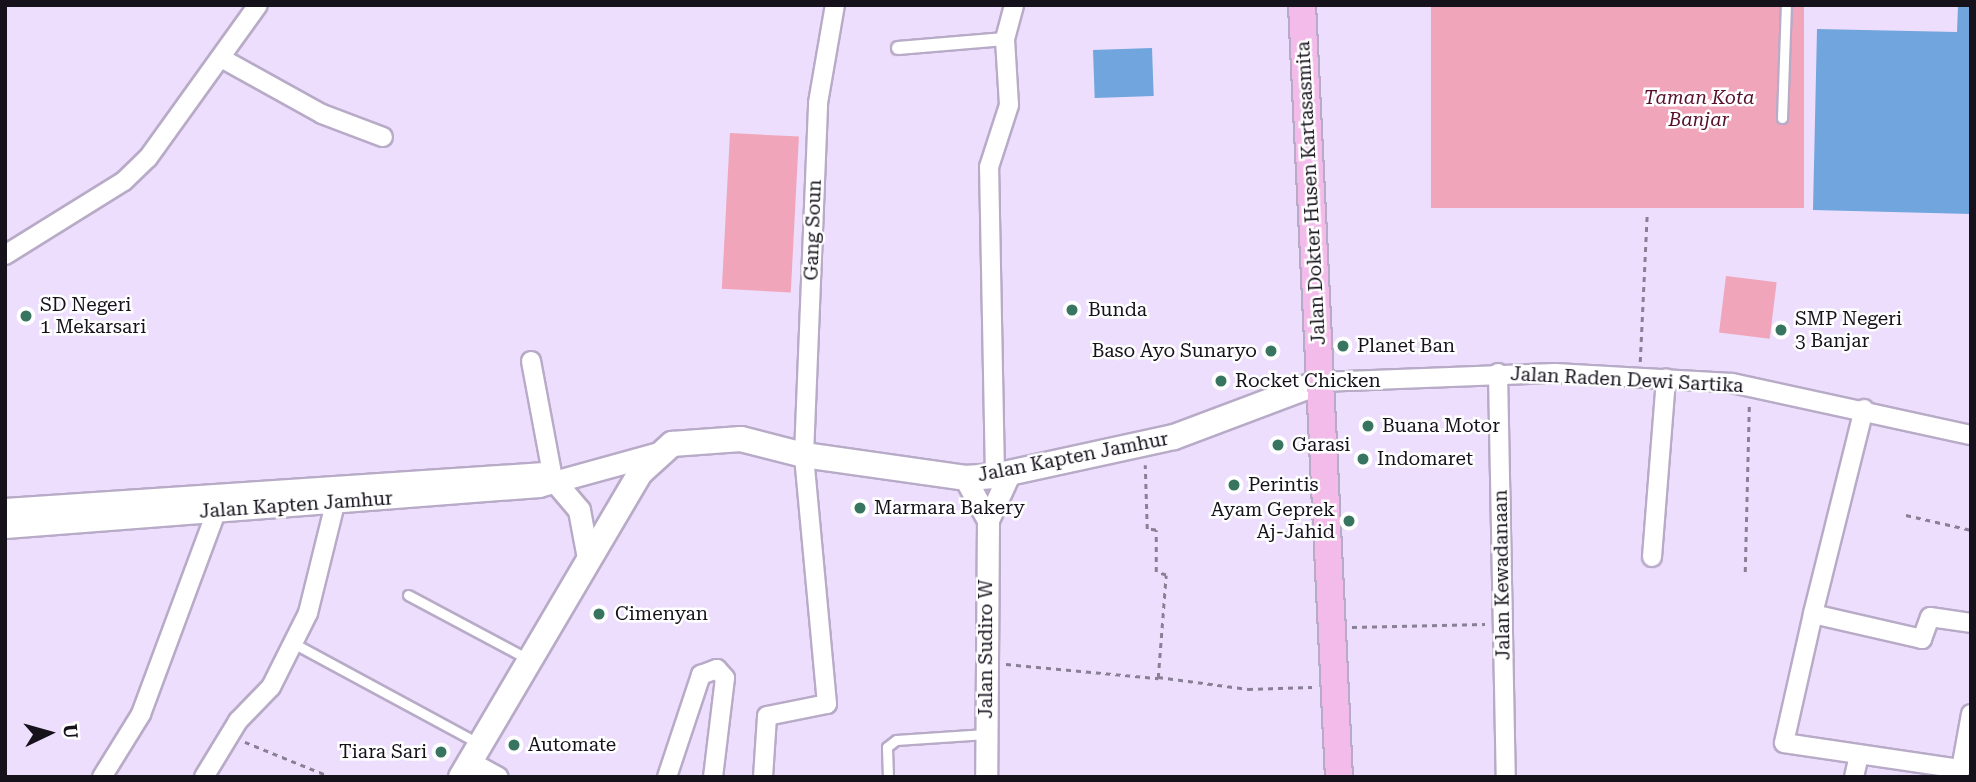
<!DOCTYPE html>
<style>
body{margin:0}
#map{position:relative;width:1976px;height:782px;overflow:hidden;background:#ecdefc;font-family:"Roboto Serif",serif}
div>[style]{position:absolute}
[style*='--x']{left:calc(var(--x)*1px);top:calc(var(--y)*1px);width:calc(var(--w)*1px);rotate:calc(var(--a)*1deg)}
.green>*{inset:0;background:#f0a5ba;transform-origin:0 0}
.water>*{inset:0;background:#71a5de;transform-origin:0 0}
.path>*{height:2.5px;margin-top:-1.25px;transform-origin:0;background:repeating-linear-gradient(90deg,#898095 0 5px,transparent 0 10px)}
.roads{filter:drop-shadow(2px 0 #b8abc7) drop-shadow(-2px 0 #b8abc7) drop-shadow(0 2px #b8abc7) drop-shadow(0 -2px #b8abc7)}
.service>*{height:9px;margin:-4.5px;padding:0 4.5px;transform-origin:4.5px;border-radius:4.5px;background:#fff}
.pedestrian>*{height:12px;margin:-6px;padding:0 6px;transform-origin:6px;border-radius:6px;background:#fff}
.minor>*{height:18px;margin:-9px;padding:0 9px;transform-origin:9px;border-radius:9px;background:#fff}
.tertiary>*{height:21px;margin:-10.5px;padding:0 10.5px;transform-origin:10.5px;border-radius:10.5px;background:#fff}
.secondary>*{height:24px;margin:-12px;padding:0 12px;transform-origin:12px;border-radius:12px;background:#fff}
.primary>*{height:26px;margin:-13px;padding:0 13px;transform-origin:13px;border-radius:13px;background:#f2bbe9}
.dots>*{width:19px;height:19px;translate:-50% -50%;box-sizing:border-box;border:4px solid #fff;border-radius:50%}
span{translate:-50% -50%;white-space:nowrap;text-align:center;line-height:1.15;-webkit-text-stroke:5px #fff;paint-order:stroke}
.park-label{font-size:19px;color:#560f2c;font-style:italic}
.street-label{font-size:19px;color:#16121c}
.poi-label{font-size:19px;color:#16121c}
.left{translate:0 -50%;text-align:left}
.right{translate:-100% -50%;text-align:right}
.frame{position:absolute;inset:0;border:7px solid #16121c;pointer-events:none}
.north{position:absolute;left:14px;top:698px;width:70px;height:70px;-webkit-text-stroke:5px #fff;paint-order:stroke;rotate:85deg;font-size:19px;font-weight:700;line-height:28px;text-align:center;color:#16121c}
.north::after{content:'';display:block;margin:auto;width:24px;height:32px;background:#16121c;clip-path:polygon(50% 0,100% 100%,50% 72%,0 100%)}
</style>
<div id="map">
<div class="green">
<div style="left:1431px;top:5px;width:373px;height:203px"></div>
<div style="left:730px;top:133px;width:69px;height:156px;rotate:3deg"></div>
<div style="left:1726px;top:276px;width:51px;height:57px;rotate:7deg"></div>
</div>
<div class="water">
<div style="clip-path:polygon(1958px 5px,1971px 5px,1971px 214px,1813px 210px,1817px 29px,1957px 32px)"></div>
<div style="left:1152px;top:48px;width:48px;height:59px;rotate:88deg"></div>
</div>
<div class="path">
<div style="--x:1640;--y:362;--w:150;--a:-87.3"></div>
<div style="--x:1906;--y:515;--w:67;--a:13"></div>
<div style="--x:1745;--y:572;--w:169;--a:-88.6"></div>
<div style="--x:1352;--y:627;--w:133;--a:-1.3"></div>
<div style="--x:1006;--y:664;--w:153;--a:5.3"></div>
<div style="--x:1158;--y:678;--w:103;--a:-85.6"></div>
<div style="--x:1166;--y:575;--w:10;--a:-163"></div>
<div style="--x:1156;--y:572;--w:42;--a:-90"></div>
<div style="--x:1156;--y:530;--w:9;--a:-174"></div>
<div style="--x:1147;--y:529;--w:64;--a:-91.8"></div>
<div style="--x:1158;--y:677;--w:91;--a:7.6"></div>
<div style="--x:1248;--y:689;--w:64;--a:-1.8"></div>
<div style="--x:245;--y:742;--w:93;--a:22.1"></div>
</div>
<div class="roads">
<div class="service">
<div style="--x:1782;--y:118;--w:113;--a:-88"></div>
<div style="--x:408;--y:595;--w:136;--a:28.1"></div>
<div style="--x:293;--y:643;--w:210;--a:28.4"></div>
<div style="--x:888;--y:777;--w:30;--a:-92"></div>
<div style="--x:887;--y:747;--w:11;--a:-38"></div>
<div style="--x:896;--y:740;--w:90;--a:-3.8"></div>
</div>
<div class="pedestrian">
<div style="--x:898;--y:48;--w:107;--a:-4.8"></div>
</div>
<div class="minor">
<div style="--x:221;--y:58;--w:115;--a:29"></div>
<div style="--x:322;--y:114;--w:65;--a:20.7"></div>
<div style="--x:5;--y:255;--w:140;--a:-31.9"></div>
<div style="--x:124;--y:181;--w:33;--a:-44"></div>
<div style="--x:148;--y:158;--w:188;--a:-54.3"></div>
<div style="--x:531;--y:361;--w:114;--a:79.4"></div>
<div style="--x:1498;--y:373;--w:404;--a:88.9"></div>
<div style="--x:1320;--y:382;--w:235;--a:-2.2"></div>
<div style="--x:1555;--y:373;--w:177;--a:3.2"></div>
<div style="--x:1732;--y:383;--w:245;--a:12.3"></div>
<div style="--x:1864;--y:409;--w:211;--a:104"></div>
<div style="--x:1813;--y:614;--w:112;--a:12.9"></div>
<div style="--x:1922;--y:639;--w:23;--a:-70"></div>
<div style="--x:1930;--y:617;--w:41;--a:8.3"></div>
<div style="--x:995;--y:476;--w:309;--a:-91.1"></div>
<div style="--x:989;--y:167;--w:65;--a:-72.1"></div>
<div style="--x:1009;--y:105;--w:66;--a:-93.5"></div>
<div style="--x:1005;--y:39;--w:35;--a:-75"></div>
<div style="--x:1652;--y:557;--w:179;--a:-85.5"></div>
<div style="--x:1813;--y:614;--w:132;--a:102.7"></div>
<div style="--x:1784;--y:743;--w:179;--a:8.4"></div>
<div style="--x:1961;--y:769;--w:56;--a:-79.7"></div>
<div style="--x:468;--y:760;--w:35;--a:29"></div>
<div style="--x:102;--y:777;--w:74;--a:-58.2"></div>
<div style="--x:141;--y:714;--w:215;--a:-69.6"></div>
<div style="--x:204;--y:777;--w:66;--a:-58.7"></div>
<div style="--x:238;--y:721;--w:47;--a:-45.9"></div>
<div style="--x:271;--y:687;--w:83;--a:-63.4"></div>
<div style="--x:308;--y:613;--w:112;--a:-76.1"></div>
<div style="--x:667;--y:777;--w:108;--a:-71.6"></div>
<div style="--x:701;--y:675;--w:17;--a:-21"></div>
<div style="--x:717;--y:669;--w:12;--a:48"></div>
<div style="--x:725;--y:678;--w:100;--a:96.9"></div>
<div style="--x:763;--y:777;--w:61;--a:-86.2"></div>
<div style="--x:767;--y:716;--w:61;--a:-11.3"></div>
<div style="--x:827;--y:704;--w:250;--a:-95.3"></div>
<div style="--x:804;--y:455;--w:352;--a:-87.7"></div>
<div style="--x:818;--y:103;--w:99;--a:-80.2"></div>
<div style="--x:1854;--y:777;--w:22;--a:-77"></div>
</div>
<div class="tertiary">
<div style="--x:552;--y:478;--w:42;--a:49.8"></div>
<div style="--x:579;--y:510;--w:49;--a:79.4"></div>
<div style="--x:965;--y:478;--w:48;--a:61.3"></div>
<div style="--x:988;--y:520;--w:257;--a:90.4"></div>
<div style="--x:5;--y:509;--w:540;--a:-3.82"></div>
<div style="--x:988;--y:520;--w:53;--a:-65.4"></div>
<div style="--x:5;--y:527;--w:536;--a:-4.39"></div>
<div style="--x:539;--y:486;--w:120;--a:-15.4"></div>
</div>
<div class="secondary">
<div style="--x:461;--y:777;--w:354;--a:-59.5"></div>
<div style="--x:641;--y:472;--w:42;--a:-42.1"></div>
<div style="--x:672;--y:444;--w:69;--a:-4.1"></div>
<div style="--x:741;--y:439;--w:65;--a:14.3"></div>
<div style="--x:804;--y:455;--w:163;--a:8.1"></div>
<div style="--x:965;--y:478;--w:30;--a:-4"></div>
<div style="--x:995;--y:476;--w:183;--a:-12.3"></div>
<div style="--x:1174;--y:437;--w:156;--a:-20.6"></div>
</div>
<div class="primary">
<div style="--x:1302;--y:5;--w:773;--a:87.26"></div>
</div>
</div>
<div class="dots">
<div style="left:1072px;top:310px;background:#387560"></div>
<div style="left:26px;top:316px;background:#387560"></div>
<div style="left:1781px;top:330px;background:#387560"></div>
<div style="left:1343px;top:346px;background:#387560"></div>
<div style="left:1271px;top:351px;background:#387560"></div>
<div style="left:1221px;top:381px;background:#387560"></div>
<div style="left:1368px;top:426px;background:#387560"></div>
<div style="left:1278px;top:445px;background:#387560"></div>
<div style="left:1363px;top:459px;background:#387560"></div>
<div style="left:1234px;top:485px;background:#387560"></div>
<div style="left:860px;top:508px;background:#387560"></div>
<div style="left:1349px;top:521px;background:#387560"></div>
<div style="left:599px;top:614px;background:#387560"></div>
<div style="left:514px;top:745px;background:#387560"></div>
<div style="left:441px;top:752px;background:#387560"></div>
</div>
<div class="park-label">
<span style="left:1699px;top:109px">Taman Kota<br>Banjar</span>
</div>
<div class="street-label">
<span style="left:1311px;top:193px;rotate:-93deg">Jalan Dokter Husen Kartasasmita</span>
<span style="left:813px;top:230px;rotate:-88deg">Gang Soun</span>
<span style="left:1627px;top:380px;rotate:3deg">Jalan Raden Dewi Sartika</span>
<span style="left:1073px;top:457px;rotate:-11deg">Jalan Kapten Jamhur</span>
<span style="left:296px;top:505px;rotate:-4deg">Jalan Kapten Jamhur</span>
<span style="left:1502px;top:575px;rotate:-91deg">Jalan Kewadanaan</span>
<span style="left:986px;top:649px;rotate:-90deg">Jalan Sudiro W</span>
</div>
<div class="poi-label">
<span class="left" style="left:40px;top:316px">SD Negeri<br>1 Mekarsari</span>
<span class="left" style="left:1088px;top:310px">Bunda</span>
<span class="left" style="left:1795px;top:330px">SMP Negeri<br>3 Banjar</span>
<span class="left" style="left:1357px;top:346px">Planet Ban</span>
<span class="right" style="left:1257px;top:351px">Baso Ayo Sunaryo</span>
<span class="left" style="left:1235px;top:381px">Rocket Chicken</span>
<span class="left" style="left:1382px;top:426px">Buana Motor</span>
<span class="left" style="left:1292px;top:445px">Garasi</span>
<span class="left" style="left:1377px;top:459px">Indomaret</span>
<span class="left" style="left:1248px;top:485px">Perintis</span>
<span class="left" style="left:874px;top:508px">Marmara Bakery</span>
<span class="right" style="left:1335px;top:521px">Ayam Geprek<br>Aj-Jahid</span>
<span class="left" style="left:615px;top:614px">Cimenyan</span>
<span class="left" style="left:528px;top:745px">Automate</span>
<span class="right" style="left:427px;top:752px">Tiara Sari</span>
</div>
<div class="frame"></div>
<div class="north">U</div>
</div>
